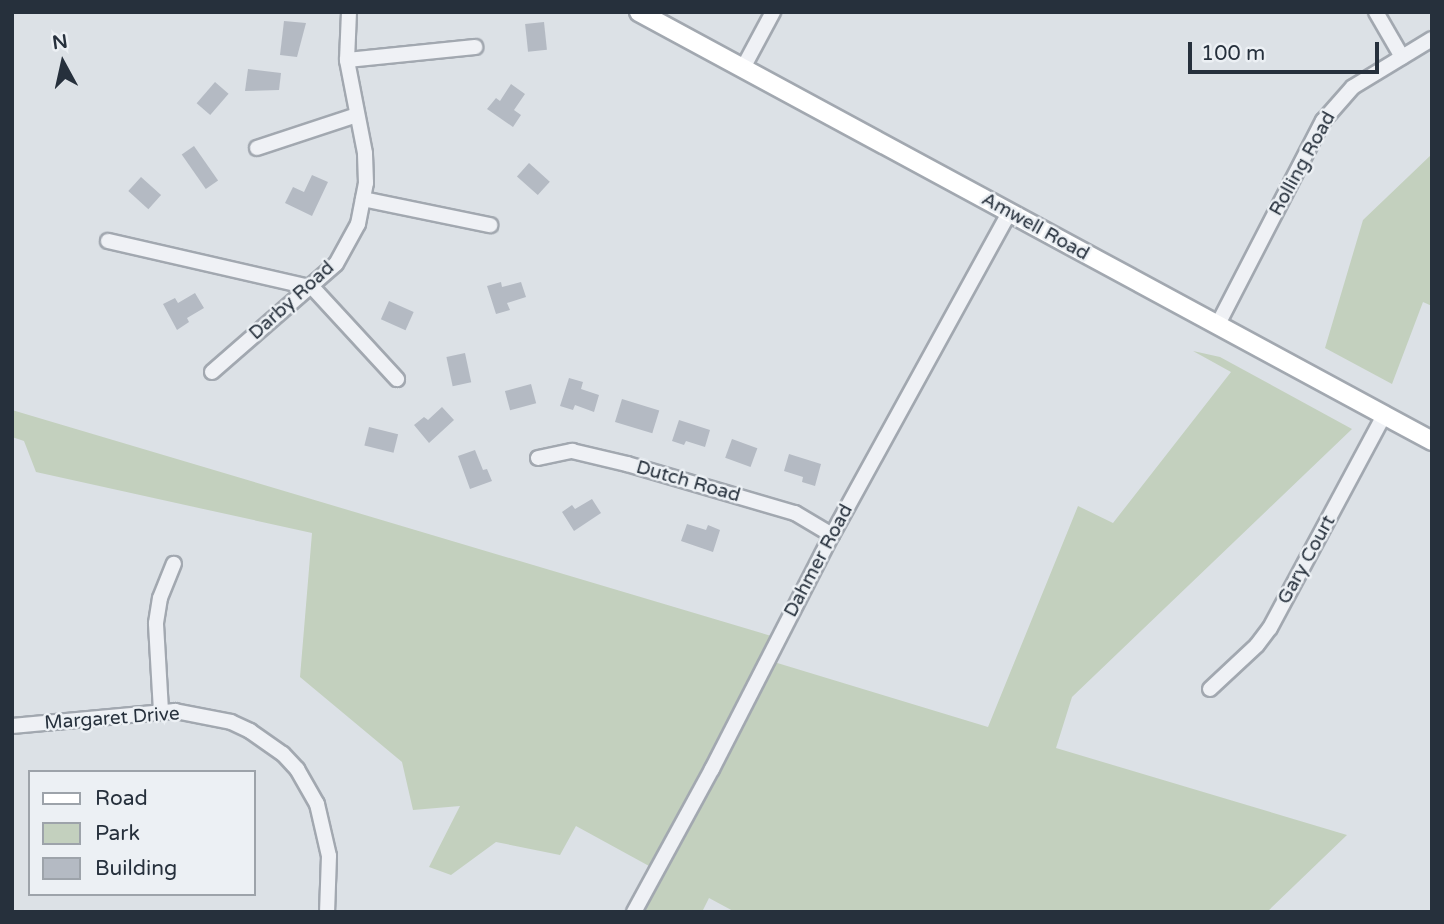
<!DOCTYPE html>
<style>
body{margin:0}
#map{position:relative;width:1444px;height:924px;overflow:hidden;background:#dce1e6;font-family:"Varela Round",sans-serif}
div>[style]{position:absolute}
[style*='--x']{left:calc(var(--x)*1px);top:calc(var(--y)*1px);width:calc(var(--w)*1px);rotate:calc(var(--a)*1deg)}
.green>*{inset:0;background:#c3d0be}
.building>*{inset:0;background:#b4bac3;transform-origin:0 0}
.roads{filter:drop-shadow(2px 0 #a2a8b0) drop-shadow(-2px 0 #a2a8b0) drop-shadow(0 2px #a2a8b0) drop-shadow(0 -2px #a2a8b0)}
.minor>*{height:14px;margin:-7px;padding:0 7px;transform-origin:7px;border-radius:7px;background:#eff1f5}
.major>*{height:18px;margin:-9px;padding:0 9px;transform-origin:9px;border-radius:9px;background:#fff}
span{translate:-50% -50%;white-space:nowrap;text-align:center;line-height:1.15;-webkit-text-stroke:5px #ecf0f4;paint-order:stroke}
.street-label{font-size:19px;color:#26303c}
.frame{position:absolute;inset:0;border:14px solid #26303c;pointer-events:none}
.legend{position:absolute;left:28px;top:770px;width:228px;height:126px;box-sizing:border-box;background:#ecf0f4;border:2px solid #9da3aa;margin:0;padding:9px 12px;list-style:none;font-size:21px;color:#26303c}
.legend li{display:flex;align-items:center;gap:14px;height:35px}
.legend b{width:35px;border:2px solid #9da3aa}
.north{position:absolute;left:28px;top:28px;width:70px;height:70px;-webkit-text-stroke:5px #ecf0f4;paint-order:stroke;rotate:352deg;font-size:19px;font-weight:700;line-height:28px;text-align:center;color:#26303c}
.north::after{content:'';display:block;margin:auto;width:24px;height:32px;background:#26303c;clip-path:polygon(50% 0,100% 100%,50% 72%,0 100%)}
.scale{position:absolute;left:1188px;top:42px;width:191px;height:32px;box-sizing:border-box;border:4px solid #26303c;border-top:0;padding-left:9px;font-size:21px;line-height:24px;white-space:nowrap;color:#26303c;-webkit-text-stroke:5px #ecf0f4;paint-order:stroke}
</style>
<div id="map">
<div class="green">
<div style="clip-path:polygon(1432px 154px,1432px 306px,1423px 302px,1392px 384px,1325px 348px,1363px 220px)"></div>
<div style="clip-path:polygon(1193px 351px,1220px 357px,1352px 429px,1072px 697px,1056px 748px,1347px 835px,1267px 912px,735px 912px,709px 898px,702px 912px,639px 912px,660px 872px,576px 826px,560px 855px,496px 842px,451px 875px,429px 867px,460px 806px,413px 810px,402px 762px,300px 677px,312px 533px,36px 472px,24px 441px,12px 437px,12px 410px,785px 640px,774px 662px,988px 727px,1078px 506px,1113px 523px,1231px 372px)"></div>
</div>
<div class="building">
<div style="clip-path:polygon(284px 21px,306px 23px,297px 57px,280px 55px)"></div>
<div style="left:544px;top:22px;width:28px;height:19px;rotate:84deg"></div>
<div style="clip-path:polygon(248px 69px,281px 73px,279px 90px,245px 91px)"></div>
<div style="left:215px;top:82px;width:18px;height:28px;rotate:41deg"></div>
<div style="clip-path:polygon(511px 84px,525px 94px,514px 110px,521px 115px,513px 127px,487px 109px,496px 98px,500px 101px)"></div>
<div style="left:194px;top:146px;width:42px;height:15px;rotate:55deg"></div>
<div style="left:529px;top:163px;width:28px;height:18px;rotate:42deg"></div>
<div style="clip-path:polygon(312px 175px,328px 182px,312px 216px,285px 203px,293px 187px,304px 192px)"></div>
<div style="left:141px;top:177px;width:27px;height:19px;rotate:42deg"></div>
<div style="clip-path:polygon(501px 282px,502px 287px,521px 282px,526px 297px,507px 303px,510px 310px,496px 314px,487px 286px)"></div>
<div style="clip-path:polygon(195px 293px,204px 308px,187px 318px,189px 322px,177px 330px,163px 304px,175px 298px,178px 303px)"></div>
<div style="left:389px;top:301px;width:27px;height:20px;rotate:24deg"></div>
<div style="left:465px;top:353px;width:30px;height:19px;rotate:78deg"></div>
<div style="clip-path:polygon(569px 378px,583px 382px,581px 389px,599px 395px,594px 412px,575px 405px,573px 410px,560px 406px)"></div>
<div style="left:531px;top:384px;width:20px;height:27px;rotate:75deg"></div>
<div style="left:622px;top:399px;width:39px;height:24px;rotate:17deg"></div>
<div style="clip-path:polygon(442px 407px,454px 420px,429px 443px,414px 425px,424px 417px,428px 420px)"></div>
<div style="clip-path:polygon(679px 420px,710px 430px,705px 447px,686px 441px,684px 445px,672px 441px)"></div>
<div style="left:369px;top:427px;width:30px;height:19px;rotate:14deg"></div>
<div style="left:732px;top:439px;width:27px;height:20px;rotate:20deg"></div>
<div style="clip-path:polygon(475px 450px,483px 470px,487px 469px,492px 481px,470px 489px,458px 456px)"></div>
<div style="clip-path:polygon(789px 454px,821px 464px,815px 486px,802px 482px,803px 477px,784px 471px)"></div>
<div style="clip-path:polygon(592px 499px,601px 513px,574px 531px,562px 512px,572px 505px,575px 509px)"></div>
<div style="clip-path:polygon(687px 524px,706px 530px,708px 525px,720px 530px,713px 552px,681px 541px)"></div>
</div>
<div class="roads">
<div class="minor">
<div style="--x:1376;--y:12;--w:52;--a:60"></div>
<div style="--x:347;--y:60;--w:129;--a:-5.8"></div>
<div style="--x:743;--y:68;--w:64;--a:-61.8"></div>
<div style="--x:257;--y:148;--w:105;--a:-18.3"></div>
<div style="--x:363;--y:199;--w:130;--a:11.6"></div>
<div style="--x:108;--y:241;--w:210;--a:12.9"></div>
<div style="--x:313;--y:288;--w:124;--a:47.3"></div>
<div style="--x:1217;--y:326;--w:231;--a:-62.7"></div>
<div style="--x:1323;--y:121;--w:45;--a:-48.6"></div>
<div style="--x:1353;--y:87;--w:92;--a:-31.3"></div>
<div style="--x:212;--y:372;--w:164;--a:-41.1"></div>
<div style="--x:336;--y:264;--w:46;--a:-61.2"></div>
<div style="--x:358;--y:224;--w:42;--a:-79"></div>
<div style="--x:366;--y:183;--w:30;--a:-92"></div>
<div style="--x:365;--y:153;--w:95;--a:-101"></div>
<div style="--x:347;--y:60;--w:48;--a:-87.6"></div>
<div style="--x:538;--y:458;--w:35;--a:-12"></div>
<div style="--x:572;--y:451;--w:57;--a:13.3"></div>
<div style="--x:627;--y:464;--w:175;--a:16.3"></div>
<div style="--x:795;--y:513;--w:43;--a:30.7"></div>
<div style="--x:1210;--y:689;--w:64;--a:-43.1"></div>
<div style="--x:1257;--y:645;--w:21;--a:-53"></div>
<div style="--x:1270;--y:628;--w:242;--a:-61.8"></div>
<div style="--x:161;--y:711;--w:88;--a:-93.3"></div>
<div style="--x:156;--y:623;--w:25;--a:-81"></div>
<div style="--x:160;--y:598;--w:37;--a:-68"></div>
<div style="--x:12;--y:726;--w:164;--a:-5.3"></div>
<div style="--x:175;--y:711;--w:57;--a:11.1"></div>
<div style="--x:231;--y:722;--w:21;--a:25"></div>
<div style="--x:250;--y:731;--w:40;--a:34.9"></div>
<div style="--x:283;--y:754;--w:21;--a:47"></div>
<div style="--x:297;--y:769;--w:40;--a:60.3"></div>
<div style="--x:317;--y:804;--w:53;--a:77"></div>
<div style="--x:329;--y:856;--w:56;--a:92"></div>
<div style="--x:634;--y:912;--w:163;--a:-61.4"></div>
<div style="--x:712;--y:769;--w:263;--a:-62.9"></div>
<div style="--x:832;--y:535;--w:367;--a:-61.2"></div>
</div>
<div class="major">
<div style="--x:639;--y:12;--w:902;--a:28.41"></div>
</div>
</div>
<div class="street-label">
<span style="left:1303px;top:164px;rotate:-61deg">Rolling Road</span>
<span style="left:1035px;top:227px;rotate:29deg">Amwell Road</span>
<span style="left:292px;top:301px;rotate:-42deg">Darby Road</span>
<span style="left:688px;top:482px;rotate:16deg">Dutch Road</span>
<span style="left:1307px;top:560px;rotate:-61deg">Gary Court</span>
<span style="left:819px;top:561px;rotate:-62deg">Dahmer Road</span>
<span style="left:112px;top:719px;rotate:-4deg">Margaret Drive</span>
</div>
<div class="frame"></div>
<ul class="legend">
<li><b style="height:9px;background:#fff"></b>Road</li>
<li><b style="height:19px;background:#c3d0be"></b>Park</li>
<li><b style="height:19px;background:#b4bac3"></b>Building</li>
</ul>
<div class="north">N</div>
<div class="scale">100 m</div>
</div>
